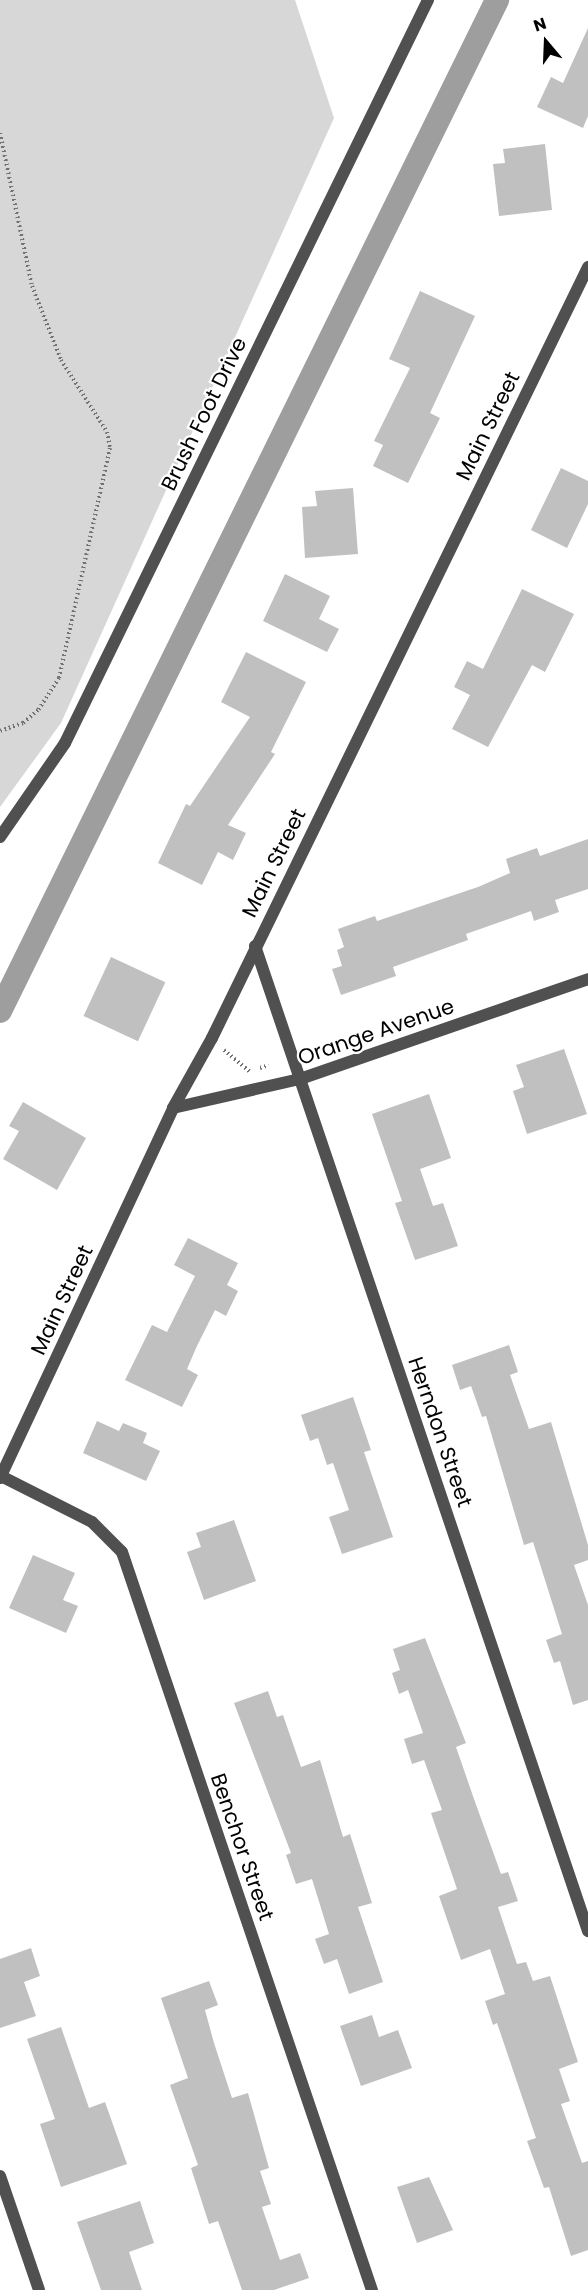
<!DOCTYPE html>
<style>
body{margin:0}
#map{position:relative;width:588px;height:2290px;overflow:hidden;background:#fff;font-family:Poppins,sans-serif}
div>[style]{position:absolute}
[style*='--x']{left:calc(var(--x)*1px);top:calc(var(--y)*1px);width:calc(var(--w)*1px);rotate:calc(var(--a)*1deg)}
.green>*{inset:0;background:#d7d7d7}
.canal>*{height:24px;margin:-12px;padding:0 12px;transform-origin:12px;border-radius:12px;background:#9e9e9e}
.building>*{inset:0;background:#c0c0c0;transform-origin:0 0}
.path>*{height:4px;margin-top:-2px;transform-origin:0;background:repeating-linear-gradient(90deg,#727272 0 1.5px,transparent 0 4.5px)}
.street>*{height:12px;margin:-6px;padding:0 6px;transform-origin:6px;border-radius:6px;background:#505050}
span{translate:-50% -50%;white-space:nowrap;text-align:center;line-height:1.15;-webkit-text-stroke:4.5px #fff;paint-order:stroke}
.street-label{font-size:21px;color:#000}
.north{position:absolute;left:516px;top:12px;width:60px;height:60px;-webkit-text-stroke:4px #fff;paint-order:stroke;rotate:341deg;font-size:16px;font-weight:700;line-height:24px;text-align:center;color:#000}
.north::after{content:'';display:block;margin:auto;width:21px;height:27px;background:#000;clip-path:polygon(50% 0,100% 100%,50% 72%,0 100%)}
</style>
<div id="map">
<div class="green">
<div style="clip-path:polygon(0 0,295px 0,334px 118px,61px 723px,0 807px)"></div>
</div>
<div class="canal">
<div style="--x:0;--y:1011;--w:1127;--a:-63.82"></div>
</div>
<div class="building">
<div style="clip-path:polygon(588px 28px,588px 116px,583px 128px,537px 107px,551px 77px,563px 83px)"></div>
<div style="clip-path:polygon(545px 144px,552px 210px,499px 216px,493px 164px,505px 163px,503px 149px)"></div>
<div style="clip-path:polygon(420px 291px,475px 316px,430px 413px,440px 418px,408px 483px,373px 466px,383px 445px,374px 441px,410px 368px,389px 359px)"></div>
<div style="clip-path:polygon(561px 468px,588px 481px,588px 504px,567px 548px,531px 530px)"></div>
<div style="clip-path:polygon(353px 488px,358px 554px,305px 558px,302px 507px,317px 506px,315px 491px)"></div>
<div style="clip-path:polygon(285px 574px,330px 596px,319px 619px,339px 629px,327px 652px,263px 621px)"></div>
<div style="clip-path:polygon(522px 589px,574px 614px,545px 672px,532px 665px,488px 747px,452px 729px,470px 695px,454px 687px,467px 661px,483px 669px)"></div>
<div style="clip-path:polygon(246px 652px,306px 682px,271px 752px,275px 754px,228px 825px,246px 833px,233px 860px,218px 852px,202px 885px,158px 863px,186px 804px,190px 806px,250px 717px,221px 702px)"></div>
<div style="clip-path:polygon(588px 839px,588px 889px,555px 900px,559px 912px,534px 921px,531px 911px,466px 934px,468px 940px,393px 967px,396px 976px,341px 995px,332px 969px,342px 966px,337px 950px,344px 947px,338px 929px,375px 916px,377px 921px,478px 887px,510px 873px,506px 859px,537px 848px,540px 856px)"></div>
<div style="left:111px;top:957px;width:60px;height:65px;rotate:25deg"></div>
<div style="clip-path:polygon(564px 1049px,587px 1114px,527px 1134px,513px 1091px,524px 1087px,516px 1065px)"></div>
<div style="clip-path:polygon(429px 1094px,451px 1158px,420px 1169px,433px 1206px,443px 1203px,458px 1246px,415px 1260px,395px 1203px,402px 1201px,372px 1114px)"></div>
<div style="clip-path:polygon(23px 1102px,86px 1138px,57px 1190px,3px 1159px,19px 1131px,9px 1126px)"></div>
<div style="clip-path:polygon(188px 1238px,238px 1263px,227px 1285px,238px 1291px,226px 1316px,215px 1310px,197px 1346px,187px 1369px,198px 1375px,182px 1407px,125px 1380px,152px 1325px,167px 1332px,195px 1276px,174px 1265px)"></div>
<div style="clip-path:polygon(509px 1345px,518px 1372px,510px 1375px,529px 1429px,551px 1422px,588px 1545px,588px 1560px,574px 1565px,588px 1605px,588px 1700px,573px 1705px,560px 1661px,554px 1663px,546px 1640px,562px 1634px,533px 1542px,524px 1545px,486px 1416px,482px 1417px,471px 1386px,460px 1390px,452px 1365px)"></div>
<div style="clip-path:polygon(353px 1397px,371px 1450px,364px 1452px,393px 1537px,342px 1554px,329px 1517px,349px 1510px,333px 1463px,327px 1465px,318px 1438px,310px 1441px,301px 1415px)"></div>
<div style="clip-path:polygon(97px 1421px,119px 1431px,123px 1423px,147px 1433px,143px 1443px,160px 1451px,146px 1481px,83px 1453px)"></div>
<div style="clip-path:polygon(234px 1520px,256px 1581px,204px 1600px,187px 1552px,201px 1547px,196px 1533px)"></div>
<div style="clip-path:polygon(33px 1555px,75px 1573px,63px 1600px,78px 1606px,66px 1633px,9px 1608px)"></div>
<div style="clip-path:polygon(425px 1638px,466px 1743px,456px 1747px,474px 1799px,501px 1874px,508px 1872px,518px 1901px,498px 1907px,517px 1964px,526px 1962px,533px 1981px,550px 1976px,578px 2062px,559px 2069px,570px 2101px,561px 2104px,582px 2163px,588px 2161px,588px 2250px,571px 2256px,549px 2187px,544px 2188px,527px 2141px,536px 2138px,497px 2023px,493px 2025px,485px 2001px,505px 1994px,490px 1949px,461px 1960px,439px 1896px,457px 1889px,431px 1813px,442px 1810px,424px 1760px,412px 1764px,404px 1739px,423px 1733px,408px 1690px,399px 1694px,392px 1673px,400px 1670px,393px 1649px)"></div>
<div style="clip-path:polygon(268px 1691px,277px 1717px,283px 1715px,301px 1767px,320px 1760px,343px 1837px,350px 1834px,372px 1903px,358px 1907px,383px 1982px,349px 1994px,337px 1959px,324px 1964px,315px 1939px,329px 1934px,312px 1879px,296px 1884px,286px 1855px,291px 1853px,234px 1703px)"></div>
<div style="clip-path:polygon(31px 1948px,40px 1976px,24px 1982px,36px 2016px,0 2028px,0 1959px)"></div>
<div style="clip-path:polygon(209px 1981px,218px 2005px,205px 2010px,214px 2043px,232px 2098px,248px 2093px,269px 2168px,260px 2171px,271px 2204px,262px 2207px,280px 2260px,300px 2253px,309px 2278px,274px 2290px,242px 2290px,218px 2221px,209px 2224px,191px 2168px,198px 2165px,170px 2085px,188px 2078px,161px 1998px)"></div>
<div style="clip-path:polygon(372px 2015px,379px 2037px,398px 2030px,412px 2068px,361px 2086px,340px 2026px)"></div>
<div style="clip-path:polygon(61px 2027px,89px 2108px,105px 2102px,127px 2164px,61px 2187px,40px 2124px,55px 2119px,27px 2039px)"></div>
<div style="clip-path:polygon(429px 2177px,453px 2230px,417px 2243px,397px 2187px)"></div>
<div style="clip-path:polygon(140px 2201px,154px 2243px,129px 2252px,142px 2290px,101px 2290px,77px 2222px)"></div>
</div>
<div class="path">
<div style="--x:0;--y:133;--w:156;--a:78.2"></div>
<div style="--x:32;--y:286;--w:79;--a:68.6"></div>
<div style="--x:61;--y:360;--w:85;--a:57.4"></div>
<div style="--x:107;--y:432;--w:16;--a:79"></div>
<div style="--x:110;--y:448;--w:236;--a:102.5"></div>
<div style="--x:59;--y:678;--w:38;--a:123"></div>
<div style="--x:38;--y:710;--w:20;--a:139"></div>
<div style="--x:23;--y:723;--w:24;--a:161"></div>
<div style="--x:224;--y:1050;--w:34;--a:40"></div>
<div style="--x:260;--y:1068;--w:9;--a:-18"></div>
</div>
<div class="street">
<div style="--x:0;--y:837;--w:114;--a:-55.3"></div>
<div style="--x:65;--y:743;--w:827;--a:-63.96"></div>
<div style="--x:255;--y:946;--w:1040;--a:71.32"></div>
<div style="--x:173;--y:1108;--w:130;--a:-12.9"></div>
<div style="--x:300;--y:1079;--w:305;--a:-19.1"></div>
<div style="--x:1;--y:1476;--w:102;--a:26.8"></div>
<div style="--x:92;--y:1522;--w:42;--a:45"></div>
<div style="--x:122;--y:1552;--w:779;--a:71.29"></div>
<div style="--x:0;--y:1478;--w:408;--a:-64.9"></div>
<div style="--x:173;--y:1108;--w:80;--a:-60.9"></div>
<div style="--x:212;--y:1038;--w:858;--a:-64"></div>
<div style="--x:0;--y:2176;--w:120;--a:71.1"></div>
</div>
<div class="street-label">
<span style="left:204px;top:414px;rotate:-64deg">Brush Foot Drive</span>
<span style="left:488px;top:426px;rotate:-64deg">Main Street</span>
<span style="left:274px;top:863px;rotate:-64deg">Main Street</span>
<span style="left:376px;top:1032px;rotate:-19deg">Orange Avenue</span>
<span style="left:62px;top:1300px;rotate:-65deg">Main Street</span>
<span style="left:440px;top:1432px;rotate:71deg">Herndon Street</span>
<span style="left:242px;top:1847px;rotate:71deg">Benchor Street</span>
</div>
<div class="north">N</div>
</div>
